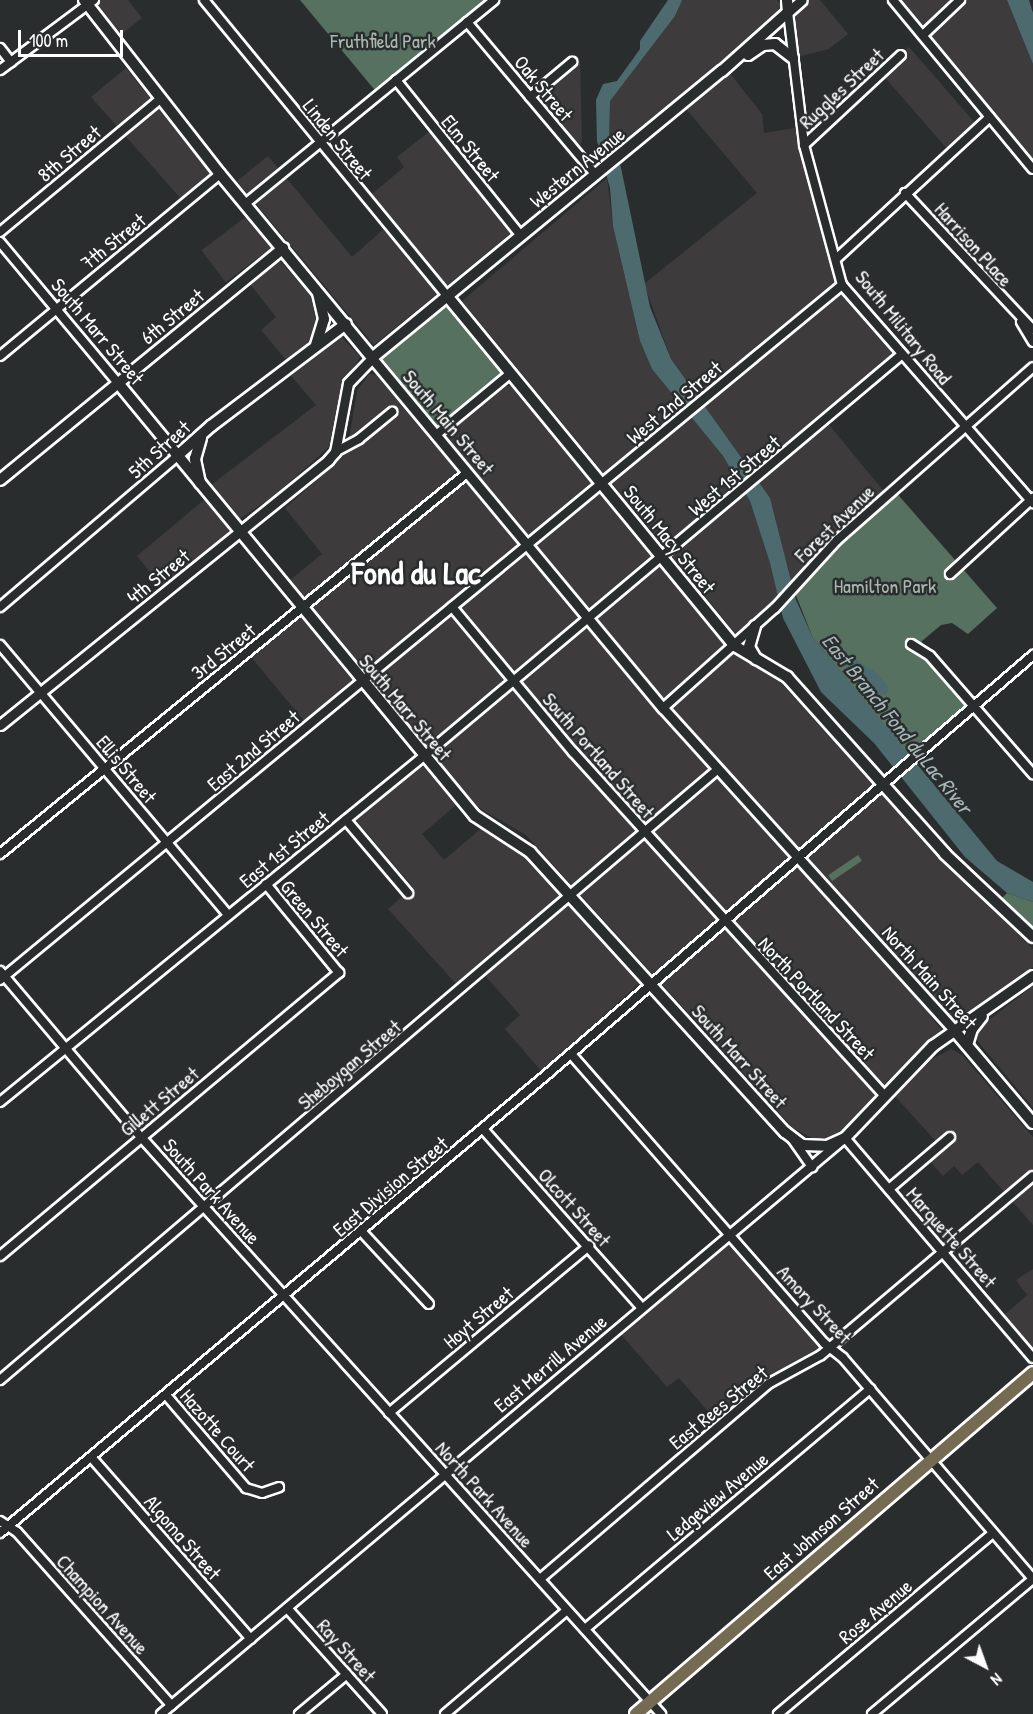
<!DOCTYPE html>
<style>
body{margin:0}
#map{position:relative;width:1033px;height:1714px;overflow:hidden;background:#2a2d2e;font-family:"Patrick Hand",sans-serif}
div>[style]{position:absolute}
[style*='--x']{left:calc(var(--x)*1px);top:calc(var(--y)*1px);width:calc(var(--w)*1px);rotate:calc(var(--a)*1deg)}
.built>*{inset:0;background:#3e3b3c;transform-origin:0 0}
.green>*{inset:0;background:#567160;transform-origin:0 0}
.water>*{inset:0;background:#4d6b6f}
.roads{filter:drop-shadow(2px 0 #fff) drop-shadow(-2px 0 #fff) drop-shadow(0 2px #fff) drop-shadow(0 -2px #fff)}
.minor>*{height:8px;margin:-4px;padding:0 4px;transform-origin:4px;border-radius:4px;background:#2a2d2e}
.tertiary>*{height:9px;margin:-4.5px;padding:0 4.5px;transform-origin:4.5px;border-radius:4.5px;background:#2a2d2e}
.secondary>*{height:10px;margin:-5px;padding:0 5px;transform-origin:5px;border-radius:5px;background:#2a2d2e}
.primary>*{height:12px;margin:-6px;padding:0 6px;transform-origin:6px;border-radius:6px;background:#746b52}
span{translate:-50% -50%;white-space:nowrap;text-align:center;line-height:1.15;-webkit-text-stroke:5px #2a2d2e;paint-order:stroke}
.park-label{font-size:20px;color:#aab8b0}
.street-label{font-size:20px;color:#fff}
.water-label{font-size:21px;color:#a6b5b7;font-style:italic}
.town-label{font-size:32px;color:#fff;font-weight:700}
.north{position:absolute;left:955px;top:1636px;width:60px;height:60px;-webkit-text-stroke:4px #2a2d2e;paint-order:stroke;rotate:139deg;font-size:16px;font-weight:700;line-height:24px;text-align:center;color:#fff}
.north::after{content:'';display:block;margin:auto;width:21px;height:27px;background:#fff;clip-path:polygon(50% 0,100% 100%,50% 72%,0 100%)}
.scale{position:absolute;left:18px;top:30px;width:105px;height:27px;box-sizing:border-box;border:3px solid #fff;border-top:0;padding-left:8px;font-size:18px;line-height:21px;white-space:nowrap;color:#fff;-webkit-text-stroke:4px #2a2d2e;paint-order:stroke}
</style>
<div id="map">
<div class="built">
<div style="clip-path:polygon(92px 0,128px 0,142px 18px,119px 36px)"></div>
<div style="clip-path:polygon(682px 0,777px 0,787px 11px,787px 0,820px 0,848px 34px,829px 49px,793px 58px,788px 13px,725px 67px,762px 114px,764px 133px,802px 127px,842px 285px,901px 355px,825px 420px,887px 495px,793px 588px,770px 498px,671px 359px,644px 284px,757px 193px,682px 104px,620px 155px,609px 140px,610px 101px,675px 16px)"></div>
<div style="clip-path:polygon(893px 0,1007px 0,1033px 64px,1033px 169px)"></div>
<div style="left:909px;top:47px;width:106px;height:38px;rotate:49deg"></div>
<div style="clip-path:polygon(580px 60px,582px 141px,578px 148px,538px 96px)"></div>
<div style="clip-path:polygon(126px 68px,210px 172px,182px 200px,91px 97px)"></div>
<div style="clip-path:polygon(430px 131px,509px 228px,510px 234px,374px 345px,237px 181px,268px 156px,352px 257px,393px 221px,372px 194px,404px 167px,397px 157px)"></div>
<div style="clip-path:polygon(607px 178px,613px 226px,640px 341px,652px 369px,723px 456px,750px 501px,770px 563px,778px 596px,736px 634px,462px 301px)"></div>
<div style="left:247px;top:216px;width:40px;height:57px;rotate:53deg"></div>
<div style="clip-path:polygon(280px 261px,314px 299px,321px 318px,314px 337px,287px 361px,261px 330px,276px 317px,250px 284px)"></div>
<div style="clip-path:polygon(340px 335px,360px 357px,341px 387px,329px 447px,274px 496px,239px 519px,211px 485px,316px 405px,291px 376px)"></div>
<div style="clip-path:polygon(369px 374px,376px 375px,434px 445px,504px 386px,512px 386px,735px 655px,778px 680px,932px 849px,1033px 949px,1033px 967px,1027px 974px,958px 1024px,943px 1007px,931px 1017px,944px 1033px,839px 1135px,818px 1141px,793px 1128px,526px 835px,477px 807px,290px 580px,322px 554px,285px 508px,340px 460px,350px 434px,357px 391px)"></div>
<div style="clip-path:polygon(205px 499px,229px 528px,228px 535px,163px 588px,137px 556px)"></div>
<div style="clip-path:polygon(296px 618px,303px 619px,352px 680px,305px 722px,251px 657px)"></div>
<div style="clip-path:polygon(421px 767px,424px 767px,456px 805px,422px 834px,444px 860px,483px 827px,521px 850px,641px 982px,542px 1072px,505px 1029px,520px 1015px,479px 969px,458px 986px,388px 909px,413px 887px,356px 820px)"></div>
<div style="clip-path:polygon(1033px 986px,1033px 1108px,975px 1038px,977px 1029px)"></div>
<div style="clip-path:polygon(951px 1049px,962px 1055px,1033px 1137px,1033px 1225px,978px 1162px,962px 1175px,954px 1166px,943px 1176px,927px 1158px,940px 1146px,895px 1096px,932px 1059px)"></div>
<div style="clip-path:polygon(730px 1234px,831px 1347px,768px 1384px,720px 1425px,679px 1378px,667px 1387px,617px 1330px)"></div>
<div style="clip-path:polygon(1033px 1269px,1033px 1350px,1003px 1316px,1027px 1295px,1016px 1280px)"></div>
</div>
<div class="green">
<div style="clip-path:polygon(300px 0,494px 0,378px 94px)"></div>
<div style="left:448px;top:297px;width:99px;height:97px;rotate:50deg"></div>
<div style="clip-path:polygon(893px 489px,997px 608px,968px 634px,952px 623px,941px 625px,922px 641px,920px 650px,974px 707px,912px 759px,813px 638px,793px 588px)"></div>
<div style="left:858px;top:855px;width:7px;height:36px;rotate:56deg"></div>
<div style="clip-path:polygon(1007px 893px,1033px 902px,1033px 930px,1001px 899px)"></div>
</div>
<div class="water">
<div style="clip-path:polygon(668px 0,682px 0,675px 16px,610px 101px,609px 140px,620px 163px,650px 307px,671px 359px,770px 498px,796px 600px,813px 638px,997px 861px,1033px 882px,1033px 902px,1007px 893px,965px 857px,874px 743px,821px 692px,783px 618px,770px 563px,750px 501px,723px 456px,652px 369px,640px 341px,613px 226px,610px 188px,597px 141px,596px 100px,603px 84px,617px 81px,640px 49px,640px 41px)"></div>
<div style="clip-path:polygon(1007px 0,1029px 0,1033px 13px,1033px 64px)"></div>
<div style="clip-path:polygon(837px 646px,878px 674px,889px 688px,886px 695px,869px 693px)"></div>
</div>
<div class="roads">
<div class="minor">
<div style="--x:204;--y:0;--w:384;--a:50.6"></div>
<div style="--x:893;--y:0;--w:219;--a:50.4"></div>
<div style="--x:788;--y:12;--w:134;--a:83.1"></div>
<div style="--x:804;--y:145;--w:145;--a:74.8"></div>
<div style="--x:842;--y:285;--w:290;--a:48.8"></div>
<div style="--x:467;--y:22;--w:200;--a:49.9"></div>
<div style="--x:923;--y:35;--w:51;--a:-43.4"></div>
<div style="--x:0;--y:48;--w:18;--a:52"></div>
<div style="--x:0;--y:70;--w:117;--a:-36.7"></div>
<div style="--x:396;--y:80;--w:200;--a:51.3"></div>
<div style="--x:530;--y:97;--w:55;--a:-39.8"></div>
<div style="--x:804;--y:145;--w:132;--a:-42.9"></div>
<div style="--x:905;--y:193;--w:187;--a:46.9"></div>
<div style="--x:245;--y:204;--w:322;--a:-39.3"></div>
<div style="--x:0;--y:232;--w:208;--a:-39.7"></div>
<div style="--x:0;--y:242;--w:184;--a:50.1"></div>
<div style="--x:836;--y:259;--w:209;--a:-42.7"></div>
<div style="--x:1021;--y:322;--w:23;--a:59"></div>
<div style="--x:0;--y:356;--w:286;--a:-39.6"></div>
<div style="--x:436;--y:435;--w:97;--a:-39.6"></div>
<div style="--x:335;--y:452;--w:27;--a:-28"></div>
<div style="--x:359;--y:439;--w:43;--a:-39.3"></div>
<div style="--x:950;--y:574;--w:113;--a:-42.5"></div>
<div style="--x:0;--y:607;--w:231;--a:-40.4"></div>
<div style="--x:452;--y:607;--w:189;--a:50.2"></div>
<div style="--x:573;--y:752;--w:464;--a:47.8"></div>
<div style="--x:911;--y:644;--w:22;--a:32"></div>
<div style="--x:930;--y:656;--w:157;--a:48.9"></div>
<div style="--x:0;--y:645;--w:353;--a:49.8"></div>
<div style="--x:663;--y:708;--w:150;--a:-41.8"></div>
<div style="--x:775;--y:608;--w:92;--a:-47.6"></div>
<div style="--x:837;--y:540;--w:261;--a:-41.4"></div>
<div style="--x:346;--y:820;--w:96;--a:49.7"></div>
<div style="--x:0;--y:854;--w:603;--a:-39.21"></div>
<div style="--x:0;--y:971;--w:218;--a:49.7"></div>
<div style="--x:141;--y:1137;--w:777;--a:47.97"></div>
<div style="--x:0;--y:980;--w:1092;--a:-39.54"></div>
<div style="--x:571;--y:1054;--w:384;--a:48.8"></div>
<div style="--x:824;--y:1343;--w:24;--a:38"></div>
<div style="--x:843;--y:1358;--w:291;--a:49.3"></div>
<div style="--x:0;--y:1102;--w:547;--a:-39.22"></div>
<div style="--x:424;--y:756;--w:623;--a:-40.05"></div>
<div style="--x:483;--y:1129;--w:239;--a:48.4"></div>
<div style="--x:791;--y:1137;--w:37;--a:55"></div>
<div style="--x:889;--y:1189;--w:80;--a:-40.4"></div>
<div style="--x:362;--y:1232;--w:98;--a:47.1"></div>
<div style="--x:0;--y:1256;--w:442;--a:-39.9"></div>
<div style="--x:339;--y:973;--w:115;--a:-129.4"></div>
<div style="--x:0;--y:1380;--w:941;--a:-40.39"></div>
<div style="--x:166;--y:1395;--w:123;--a:49.3"></div>
<div style="--x:246;--y:1488;--w:17;--a:17"></div>
<div style="--x:262;--y:1493;--w:18;--a:-19"></div>
<div style="--x:389;--y:1413;--w:261;--a:-39.9"></div>
<div style="--x:91;--y:1457;--w:242;--a:48.7"></div>
<div style="--x:0;--y:1521;--w:20;--a:33"></div>
<div style="--x:17;--y:1532;--w:232;--a:48.3"></div>
<div style="--x:0;--y:1533;--w:711;--a:-39.98"></div>
<div style="--x:545;--y:1076;--w:645;--a:-40.78"></div>
<div style="--x:540;--y:1579;--w:300;--a:-40.5"></div>
<div style="--x:768;--y:1384;--w:60;--a:-28.7"></div>
<div style="--x:821;--y:1355;--w:277;--a:-40.2"></div>
<div style="--x:287;--y:1608;--w:142;--a:48.1"></div>
<div style="--x:585;--y:1629;--w:373;--a:-40.1"></div>
<div style="--x:161;--y:1714;--w:894;--a:-40.1"></div>
<div style="--x:845;--y:1138;--w:289;--a:49.5"></div>
<div style="--x:299;--y:1714;--w:62;--a:-39.8"></div>
<div style="--x:445;--y:1714;--w:160;--a:-40.4"></div>
<div style="--x:778;--y:1714;--w:281;--a:-40.1"></div>
<div style="--x:872;--y:1714;--w:210;--a:-40"></div>
</div>
<div class="tertiary">
<div style="--x:788;--y:12;--w:18;--a:-41"></div>
<div style="--x:0;--y:725;--w:422;--a:-38.9"></div>
<div style="--x:328;--y:460;--w:11;--a:-49"></div>
<div style="--x:335;--y:452;--w:70;--a:-79.3"></div>
<div style="--x:348;--y:383;--w:35;--a:-46"></div>
<div style="--x:372;--y:358;--w:455;--a:50.3"></div>
<div style="--x:663;--y:708;--w:434;--a:47.9"></div>
</div>
<div class="secondary">
<div style="--x:84;--y:0;--w:221;--a:52"></div>
<div style="--x:220;--y:174;--w:239;--a:50.4"></div>
<div style="--x:372;--y:358;--w:453;--a:-39.4"></div>
<div style="--x:722;--y:71;--w:89;--a:-41.8"></div>
<div style="--x:788;--y:12;--w:12;--a:-95"></div>
<div style="--x:748;--y:55;--w:18;--a:-34"></div>
<div style="--x:763;--y:45;--w:12;--a:-5"></div>
<div style="--x:775;--y:44;--w:23;--a:38"></div>
<div style="--x:448;--y:297;--w:452;--a:50.6"></div>
<div style="--x:735;--y:646;--w:61;--a:30.8"></div>
<div style="--x:787;--y:677;--w:237;--a:48.2"></div>
<div style="--x:945;--y:854;--w:121;--a:43.3"></div>
<div style="--x:316;--y:345;--w:27;--a:-73"></div>
<div style="--x:324;--y:319;--w:26;--a:-103"></div>
<div style="--x:118;--y:383;--w:561;--a:50.5"></div>
<div style="--x:475;--y:816;--w:66;--a:33.2"></div>
<div style="--x:530;--y:852;--w:379;--a:47.7"></div>
<div style="--x:785;--y:1132;--w:21;--a:37"></div>
<div style="--x:802;--y:1145;--w:25;--a:2"></div>
<div style="--x:827;--y:1146;--w:20;--a:-24"></div>
<div style="--x:845;--y:1138;--w:127;--a:-46.3"></div>
<div style="--x:933;--y:1046;--w:122;--a:-35"></div>
<div style="--x:176;--y:457;--w:47;--a:-41.5"></div>
<div style="--x:211;--y:426;--w:169;--a:-37.1"></div>
<div style="--x:0;--y:480;--w:366;--a:-39.3"></div>
<div style="--x:200;--y:483;--w:25;--a:-102"></div>
<div style="--x:195;--y:459;--w:22;--a:-74"></div>
<div style="--x:755;--y:626;--w:22;--a:106"></div>
<div style="--x:749;--y:647;--w:14;--a:60"></div>
<div style="--x:954;--y:1030;--w:122;--a:49.7"></div>
<div style="--x:967;--y:1045;--w:17;--a:-73"></div>
<div style="--x:972;--y:1029;--w:16;--a:-52"></div>
</div>
<div class="primary">
<div style="--x:636;--y:1714;--w:523;--a:-40.66"></div>
</div>
</div>
<div class="park-label">
<span style="left:383px;top:40px">Fruthfield Park</span>
<span style="left:885px;top:585px">Hamilton Park</span>
</div>
<div class="street-label">
<span style="left:544px;top:88px;rotate:50deg">Oak Street</span>
<span style="left:841px;top:88px;rotate:-43deg">Ruggles Street</span>
<span style="left:338px;top:139px;rotate:51deg">Linden Street</span>
<span style="left:471px;top:148px;rotate:51deg">Elm Street</span>
<span style="left:69px;top:153px;rotate:-40deg">8th Street</span>
<span style="left:577px;top:167px;rotate:-39deg">Western Avenue</span>
<span style="left:113px;top:241px;rotate:-39deg">7th Street</span>
<span style="left:974px;top:244px;rotate:48deg">Harrison Place</span>
<span style="left:172px;top:316px;rotate:-39deg">6th Street</span>
<span style="left:904px;top:327px;rotate:51deg">South Military Road</span>
<span style="left:98px;top:331px;rotate:50deg">South Marr Street</span>
<span style="left:674px;top:402px;rotate:-40deg">West 2nd Street</span>
<span style="left:449px;top:422px;rotate:50deg">South Main Street</span>
<span style="left:159px;top:449px;rotate:-42deg">5th Street</span>
<span style="left:734px;top:475px;rotate:-40deg">West 1st Street</span>
<span style="left:834px;top:523px;rotate:-44deg">Forest Avenue</span>
<span style="left:670px;top:539px;rotate:51deg">South Macy Street</span>
<span style="left:158px;top:576px;rotate:-39deg">4th Street</span>
<span style="left:223px;top:651px;rotate:-39deg">3rd Street</span>
<span style="left:406px;top:707px;rotate:50deg">South Marr Street</span>
<span style="left:253px;top:750px;rotate:-40deg">East 2nd Street</span>
<span style="left:599px;top:755px;rotate:49deg">South Portland Street</span>
<span style="left:127px;top:769px;rotate:50deg">Ellis Street</span>
<span style="left:284px;top:849px;rotate:-39deg">East 1st Street</span>
<span style="left:315px;top:918px;rotate:50deg">Green Street</span>
<span style="left:930px;top:977px;rotate:48deg">North Main Street</span>
<span style="left:817px;top:998px;rotate:47deg">North Portland Street</span>
<span style="left:740px;top:1056px;rotate:48deg">South Marr Street</span>
<span style="left:349px;top:1064px;rotate:-40deg">Sheboygan Street</span>
<span style="left:159px;top:1101px;rotate:-40deg">Gillett Street</span>
<span style="left:390px;top:1186px;rotate:-40deg">East Division Street</span>
<span style="left:212px;top:1191px;rotate:48deg">South Park Avenue</span>
<span style="left:575px;top:1207px;rotate:48deg">Olcott Street</span>
<span style="left:952px;top:1237px;rotate:49deg">Marquette Street</span>
<span style="left:815px;top:1304px;rotate:47deg">Amory Street</span>
<span style="left:478px;top:1317px;rotate:-40deg">Hoyt Street</span>
<span style="left:550px;top:1363px;rotate:-40deg">East Merrill Avenue</span>
<span style="left:718px;top:1407px;rotate:-39deg">East Rees Street</span>
<span style="left:218px;top:1430px;rotate:49deg">Hazotte Court</span>
<span style="left:485px;top:1494px;rotate:48deg">North Park Avenue</span>
<span style="left:717px;top:1496px;rotate:-40deg">Ledgeview Avenue</span>
<span style="left:821px;top:1528px;rotate:-41deg">East Johnson Street</span>
<span style="left:183px;top:1537px;rotate:49deg">Algoma Street</span>
<span style="left:103px;top:1604px;rotate:48deg">Champion Avenue</span>
<span style="left:875px;top:1611px;rotate:-40deg">Rose Avenue</span>
<span style="left:347px;top:1650px;rotate:48deg">Ray Street</span>
</div>
<div class="water-label">
<span style="left:897px;top:724px;rotate:51deg">East Branch Fond du Lac River</span>
</div>
<div class="town-label">
<span style="left:416px;top:573px">Fond du Lac</span>
</div>
<div class="north">N</div>
<div class="scale">100 m</div>
</div>
